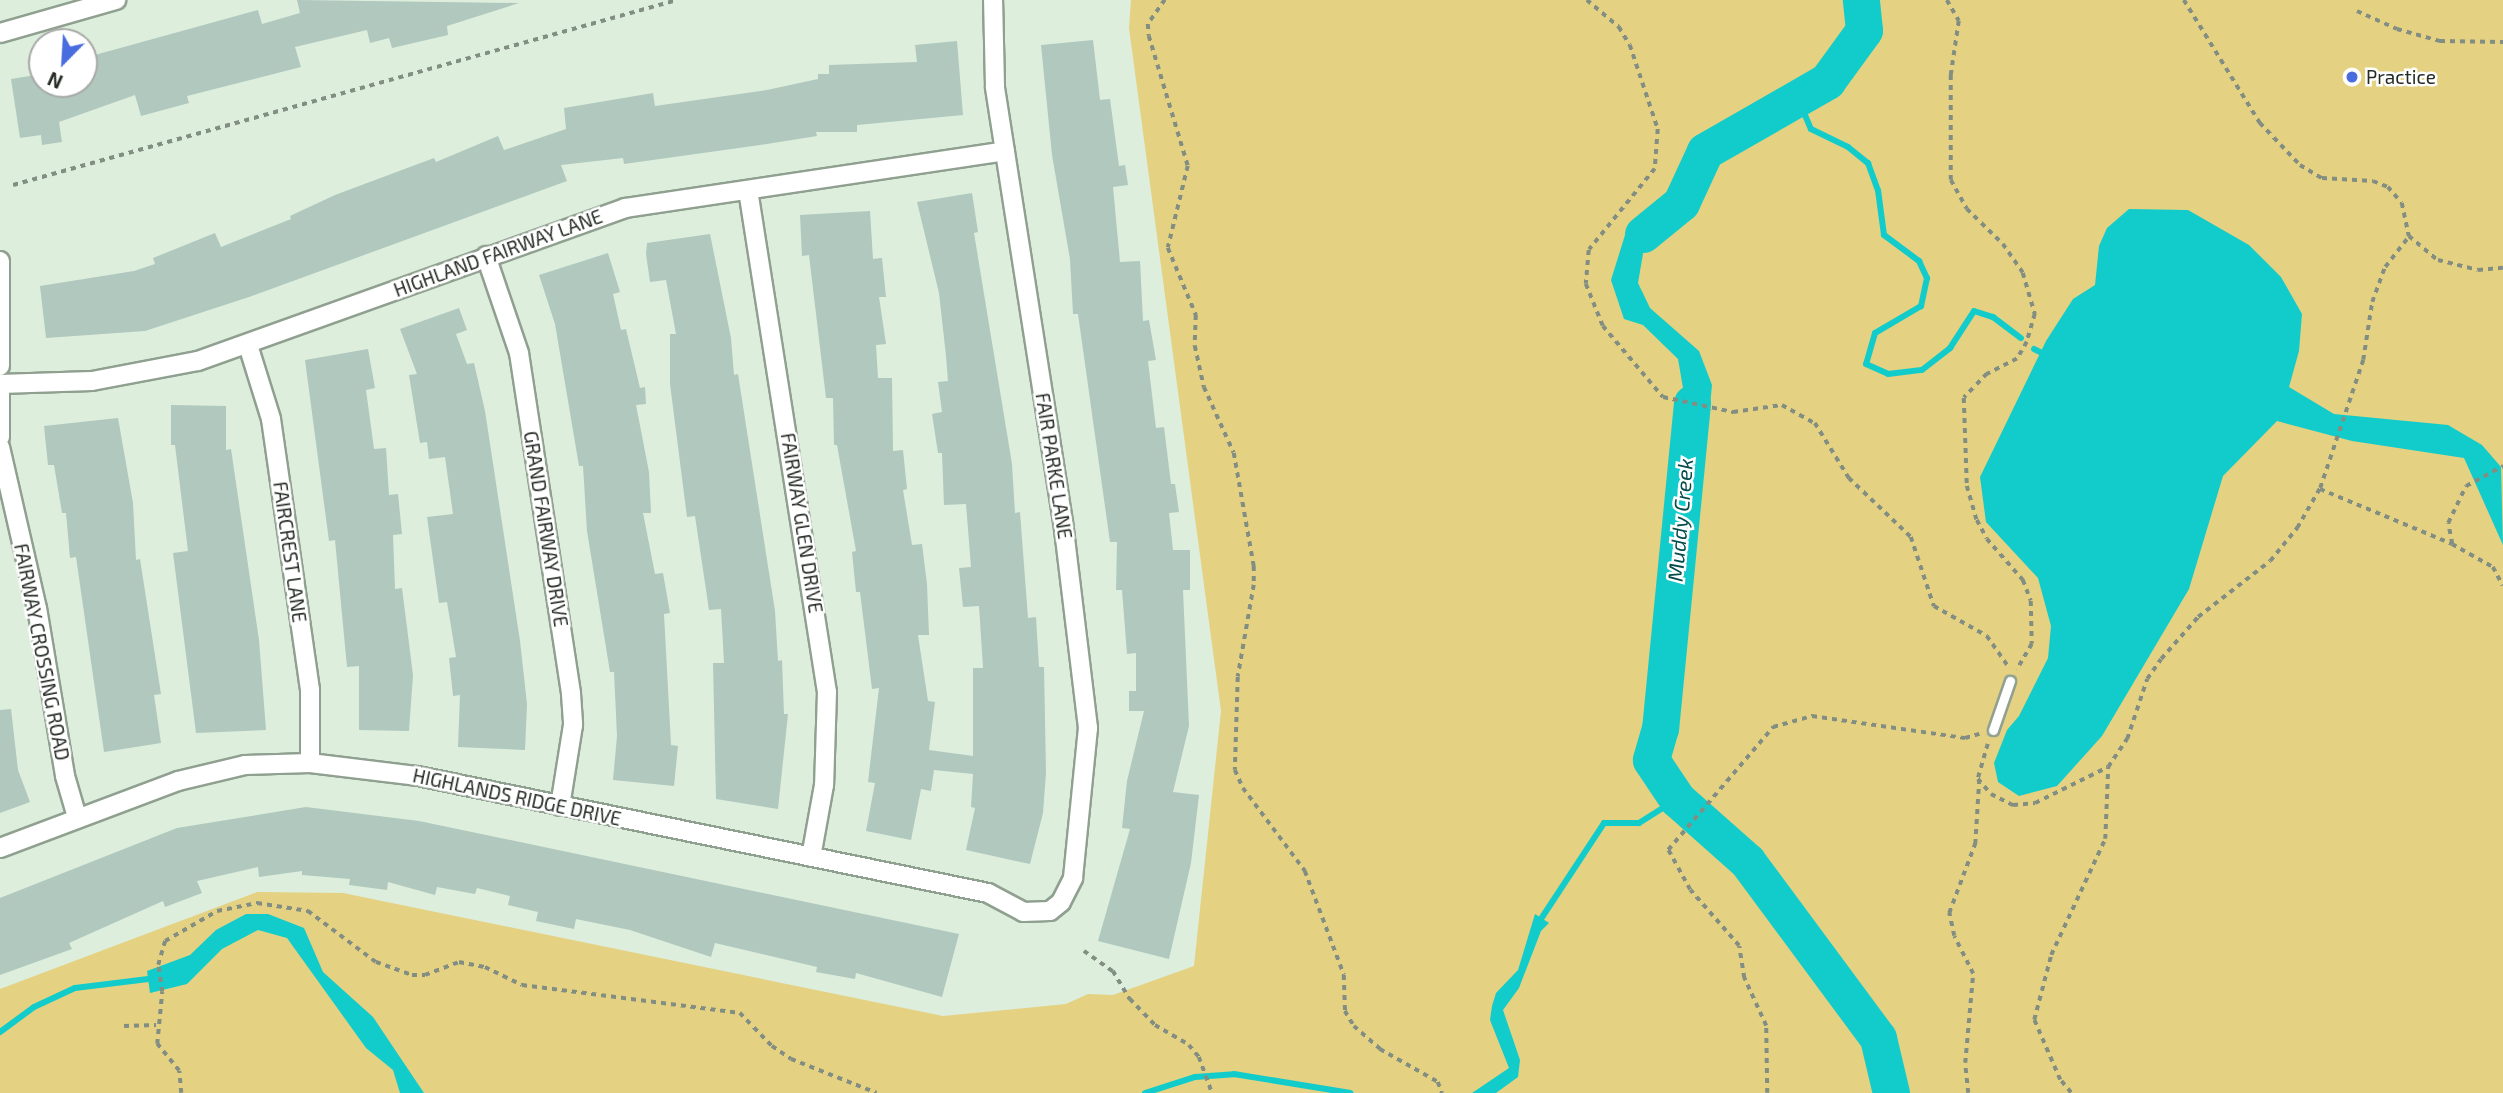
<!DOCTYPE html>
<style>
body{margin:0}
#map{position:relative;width:2503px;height:1093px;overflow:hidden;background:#ded;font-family:"Exo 2",sans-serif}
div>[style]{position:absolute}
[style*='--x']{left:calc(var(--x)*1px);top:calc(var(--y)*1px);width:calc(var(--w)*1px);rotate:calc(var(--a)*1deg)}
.green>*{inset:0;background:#e4d181}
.water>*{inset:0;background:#11cccb}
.stream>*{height:6px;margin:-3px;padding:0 3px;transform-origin:3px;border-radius:3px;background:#11cccb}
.river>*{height:37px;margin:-18.5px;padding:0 18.5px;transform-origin:18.5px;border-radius:18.5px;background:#11cccb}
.building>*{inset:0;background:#b0c8be}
.path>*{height:3.5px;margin-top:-1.75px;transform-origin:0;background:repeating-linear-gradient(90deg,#838e83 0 5px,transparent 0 10px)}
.roads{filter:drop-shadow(2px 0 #90a090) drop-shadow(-2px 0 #90a090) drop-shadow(0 2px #90a090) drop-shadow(0 -2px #90a090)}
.lane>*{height:9px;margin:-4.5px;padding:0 4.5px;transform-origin:4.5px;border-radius:4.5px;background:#fff}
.street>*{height:18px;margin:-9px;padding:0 9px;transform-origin:9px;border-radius:9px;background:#fff}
.dots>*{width:19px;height:19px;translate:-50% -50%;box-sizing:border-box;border:4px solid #fff;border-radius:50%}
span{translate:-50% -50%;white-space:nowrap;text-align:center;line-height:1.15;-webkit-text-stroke:5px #fff;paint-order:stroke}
.poi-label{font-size:19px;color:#242a24}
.left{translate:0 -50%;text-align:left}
.street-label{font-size:19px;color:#242a24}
.water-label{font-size:21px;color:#024c4b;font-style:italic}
.north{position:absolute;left:28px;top:28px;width:70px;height:70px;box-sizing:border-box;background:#fff;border:2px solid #a7aaa7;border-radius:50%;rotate:204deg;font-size:19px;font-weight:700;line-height:28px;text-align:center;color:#242a24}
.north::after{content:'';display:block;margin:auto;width:24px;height:32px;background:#496cdf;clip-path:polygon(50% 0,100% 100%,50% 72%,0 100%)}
</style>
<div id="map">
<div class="green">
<div style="clip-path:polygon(1131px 0,2503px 0,2503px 1093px,0 1093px,0 989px,257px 892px,343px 893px,943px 1016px,1066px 1004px,1088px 994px,1113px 995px,1194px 966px,1221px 711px,1129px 28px)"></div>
</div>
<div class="water">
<div style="clip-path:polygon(1674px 185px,1686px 220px,1645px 242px,1638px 283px,1650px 308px,1699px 351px,1712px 385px,1705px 457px,1675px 450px,1683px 388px,1678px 359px,1643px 325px,1624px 319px,1611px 280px,1625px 235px)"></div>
<div style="clip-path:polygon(2129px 209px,2188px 210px,2249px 245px,2281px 277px,2302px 314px,2299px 351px,2289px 387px,2334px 414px,2448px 425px,2482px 445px,2501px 467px,2503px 545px,2464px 458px,2352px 441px,2277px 421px,2223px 476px,2189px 589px,2102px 736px,2057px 786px,2019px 796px,1998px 782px,1994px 763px,2007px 730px,2019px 716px,2048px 658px,2051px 626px,2038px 578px,1986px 522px,1980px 477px,2046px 341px,2073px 299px,2095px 285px,2099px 246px,2107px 228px)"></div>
<div style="clip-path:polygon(246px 914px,268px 914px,304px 928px,323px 972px,373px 1017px,424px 1093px,400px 1093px,393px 1070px,366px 1048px,287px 938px,258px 930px,222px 949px,187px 984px,150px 993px,147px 971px,190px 955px,216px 930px)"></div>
<div style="clip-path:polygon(1535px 914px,1549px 923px,1541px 931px,1519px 988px,1503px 1010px,1520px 1060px,1518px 1077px,1496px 1093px,1472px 1093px,1509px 1068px,1490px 1020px,1492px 1006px,1496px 993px,1518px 970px)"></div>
</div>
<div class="stream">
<div style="--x:1799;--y:101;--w:30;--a:67"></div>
<div style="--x:1811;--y:129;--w:41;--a:25.9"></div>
<div style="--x:1848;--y:147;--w:26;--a:39"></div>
<div style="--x:1868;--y:163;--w:29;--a:70"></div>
<div style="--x:1878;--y:190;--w:45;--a:82.4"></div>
<div style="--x:1884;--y:235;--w:44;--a:36.6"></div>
<div style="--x:1919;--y:261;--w:19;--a:65"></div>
<div style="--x:1927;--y:278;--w:29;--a:102"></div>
<div style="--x:1921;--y:306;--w:53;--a:149.6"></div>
<div style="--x:1875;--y:333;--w:32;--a:106"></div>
<div style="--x:1866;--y:364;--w:24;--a:24"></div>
<div style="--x:1888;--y:374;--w:34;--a:-7"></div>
<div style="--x:1922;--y:370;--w:36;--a:-38"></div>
<div style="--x:1950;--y:348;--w:44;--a:-57"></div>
<div style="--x:1974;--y:311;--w:20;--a:18"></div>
<div style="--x:1993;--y:317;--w:35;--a:37"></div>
<div style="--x:2034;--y:349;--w:13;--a:27"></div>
<div style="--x:1537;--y:925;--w:122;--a:-56.7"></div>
<div style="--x:1604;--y:823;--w:35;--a:0"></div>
<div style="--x:1639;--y:823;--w:45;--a:-32.3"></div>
<div style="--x:0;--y:1032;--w:42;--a:-36.3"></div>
<div style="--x:34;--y:1007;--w:45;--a:-24.9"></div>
<div style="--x:75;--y:988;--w:82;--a:-7"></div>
<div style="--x:1145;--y:1093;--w:52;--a:-17.7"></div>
<div style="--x:1195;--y:1077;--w:39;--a:-4"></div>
<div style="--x:1234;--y:1074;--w:118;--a:9.3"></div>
</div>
<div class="river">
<div style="--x:1643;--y:234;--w:49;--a:-39.2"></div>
<div style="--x:1681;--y:203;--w:57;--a:-65.2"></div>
<div style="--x:1705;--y:151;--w:141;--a:-29.8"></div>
<div style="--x:1827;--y:81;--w:63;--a:-54"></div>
<div style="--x:1864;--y:30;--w:30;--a:-96"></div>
<div style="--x:1692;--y:403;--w:327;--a:95.6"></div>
<div style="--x:1660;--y:728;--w:33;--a:106"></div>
<div style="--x:1651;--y:760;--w:47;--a:56.3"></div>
<div style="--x:1677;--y:799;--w:94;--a:41.5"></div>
<div style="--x:1747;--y:861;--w:220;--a:53.5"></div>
<div style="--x:1878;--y:1038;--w:57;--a:76.7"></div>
</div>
<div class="building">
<div style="clip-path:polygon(297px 0,519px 3px,447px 26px,448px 35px,392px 48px,389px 38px,370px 43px,367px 30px,295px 47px,301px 67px,187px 96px,189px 103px,141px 116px,135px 95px,59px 122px,62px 142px,42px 145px,41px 135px,20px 138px,11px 79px,42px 74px,42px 84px,84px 84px,84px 58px,258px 10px,262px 24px,300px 13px)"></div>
<div style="clip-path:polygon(1093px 40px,1100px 100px,1110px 99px,1119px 166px,1125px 165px,1128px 185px,1113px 187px,1120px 262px,1140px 261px,1143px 321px,1149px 320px,1156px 360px,1148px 361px,1156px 428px,1164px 427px,1171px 484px,1175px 484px,1179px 512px,1169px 513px,1173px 550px,1190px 550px,1190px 590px,1183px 590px,1189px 726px,1173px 792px,1199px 795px,1191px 863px,1169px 959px,1098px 941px,1130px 829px,1122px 828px,1127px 781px,1144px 711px,1129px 711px,1129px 691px,1136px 691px,1136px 653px,1127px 654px,1122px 590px,1116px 590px,1117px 542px,1110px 542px,1078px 314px,1073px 314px,1070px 259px,1052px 155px,1041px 45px)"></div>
<div style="clip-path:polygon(957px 41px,963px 115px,857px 125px,857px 132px,816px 132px,817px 136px,760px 145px,624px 164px,623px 158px,561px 165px,567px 181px,249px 297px,145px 331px,46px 338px,40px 286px,134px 271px,155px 264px,153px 258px,215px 233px,221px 247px,291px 219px,290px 216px,335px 195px,434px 158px,436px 162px,498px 136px,504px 150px,566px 129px,564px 108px,653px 93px,655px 106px,767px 90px,818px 79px,818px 74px,829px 74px,829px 65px,917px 62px,915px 45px)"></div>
<div style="clip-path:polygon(972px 193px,978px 232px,974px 233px,1012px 464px,1015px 513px,1020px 512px,1028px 618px,1036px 617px,1039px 667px,1044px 667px,1046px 773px,1043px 813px,1030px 864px,966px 850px,975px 808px,971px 807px,973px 774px,934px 770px,931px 791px,921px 789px,911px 840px,866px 831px,875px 783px,868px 782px,879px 688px,872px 689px,860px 592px,856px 592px,852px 552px,856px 551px,837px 445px,834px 445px,833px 398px,826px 398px,809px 255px,802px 256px,800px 215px,870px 211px,873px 259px,882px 258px,886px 297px,879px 297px,886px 344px,876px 345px,878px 378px,892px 378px,893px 451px,903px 450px,907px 489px,903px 490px,912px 545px,922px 544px,927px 584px,929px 635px,918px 635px,928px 701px,935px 702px,929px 750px,973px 756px,973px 668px,983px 668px,979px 606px,963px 607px,959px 568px,971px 567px,966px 504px,944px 505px,942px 453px,938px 453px,932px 414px,942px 412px,938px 382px,948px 381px,946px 356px,939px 293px,917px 202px)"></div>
<div style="clip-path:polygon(710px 234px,731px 338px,734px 375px,738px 374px,775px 611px,778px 661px,782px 660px,784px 714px,788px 714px,778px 809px,716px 799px,713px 663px,724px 663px,721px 609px,709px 610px,695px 516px,687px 517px,670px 384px,670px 334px,676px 334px,666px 280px,650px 282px,646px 254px,647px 243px)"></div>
<div style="clip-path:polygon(608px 253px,620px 292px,613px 294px,621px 330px,626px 329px,640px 388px,645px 387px,646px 404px,636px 405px,649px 472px,651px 513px,643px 513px,655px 574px,663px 573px,670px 613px,664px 614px,671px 745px,678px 746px,674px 786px,613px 780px,617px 736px,614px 672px,610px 672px,587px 531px,583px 466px,579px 466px,555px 324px,539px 275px)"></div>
<div style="clip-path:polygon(459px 308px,467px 330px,456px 334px,467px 364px,474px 363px,485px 411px,520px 641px,527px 704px,525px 750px,458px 747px,460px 695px,453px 696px,449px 658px,456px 657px,447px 602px,439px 603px,427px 517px,453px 514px,445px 457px,429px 459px,427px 442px,420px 443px,409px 375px,417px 374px,400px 329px)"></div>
<div style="clip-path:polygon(368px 349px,375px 388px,366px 390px,374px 449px,386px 448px,389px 495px,398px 494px,402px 534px,393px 535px,395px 589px,402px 588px,413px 675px,409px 731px,359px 730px,359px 666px,347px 667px,335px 540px,329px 541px,305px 360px)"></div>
<div style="clip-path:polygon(171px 405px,226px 406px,226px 450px,231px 449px,259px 640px,266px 730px,196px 733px,173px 553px,188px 551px,175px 445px,171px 445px)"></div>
<div style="clip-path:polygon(118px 418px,133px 503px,136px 560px,140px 559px,161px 694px,154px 695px,161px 743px,104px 752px,76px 557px,70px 558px,66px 513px,62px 513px,54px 465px,48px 465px,44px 426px)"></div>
<div style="clip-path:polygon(11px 709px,18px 770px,30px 802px,0 813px,0 710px)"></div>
<div style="clip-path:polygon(306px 807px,419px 821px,959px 934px,942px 997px,856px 973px,855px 979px,816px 972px,817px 967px,715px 943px,711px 957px,630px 930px,576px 919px,574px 929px,536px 921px,538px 912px,508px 905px,510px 896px,477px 888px,475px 894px,437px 887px,435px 895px,388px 882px,387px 890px,349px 885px,350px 879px,302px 875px,302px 871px,259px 877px,258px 867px,197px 881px,202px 893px,165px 907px,163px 901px,69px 943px,72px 949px,0 975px,0 898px,177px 828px)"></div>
</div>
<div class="path">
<div style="--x:1165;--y:0;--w:29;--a:125"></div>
<div style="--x:1148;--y:24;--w:12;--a:85"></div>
<div style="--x:1149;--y:36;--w:136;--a:73.3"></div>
<div style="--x:1188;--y:166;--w:84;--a:103.7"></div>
<div style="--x:1168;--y:248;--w:73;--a:67.3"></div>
<div style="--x:1196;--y:315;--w:31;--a:92"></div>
<div style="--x:1195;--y:346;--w:42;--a:77.6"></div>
<div style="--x:1204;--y:387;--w:72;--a:65.6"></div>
<div style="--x:1234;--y:453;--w:115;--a:80"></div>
<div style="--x:1254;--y:566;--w:19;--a:90"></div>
<div style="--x:1254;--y:585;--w:93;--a:99.9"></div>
<div style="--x:1238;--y:677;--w:93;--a:91.8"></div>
<div style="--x:1235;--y:770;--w:20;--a:66"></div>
<div style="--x:1243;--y:788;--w:104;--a:53.2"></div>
<div style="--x:1305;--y:871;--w:111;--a:69.4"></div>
<div style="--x:1344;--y:975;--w:36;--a:88"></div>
<div style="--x:1345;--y:1011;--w:17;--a:59"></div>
<div style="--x:1354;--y:1026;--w:35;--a:41"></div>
<div style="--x:1380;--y:1049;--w:67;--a:29.6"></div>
<div style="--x:1438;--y:1082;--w:12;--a:70"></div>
<div style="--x:1587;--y:0;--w:42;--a:40.2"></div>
<div style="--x:1619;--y:27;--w:21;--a:59"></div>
<div style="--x:1630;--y:45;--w:89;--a:71.6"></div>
<div style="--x:1658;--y:129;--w:40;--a:94.3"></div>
<div style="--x:1655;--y:169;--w:104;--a:129.2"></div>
<div style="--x:1589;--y:250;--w:34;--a:95"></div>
<div style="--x:1586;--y:284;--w:45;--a:68"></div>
<div style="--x:1603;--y:326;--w:93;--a:49.8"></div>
<div style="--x:1663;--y:397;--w:72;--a:12.1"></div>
<div style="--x:1733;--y:412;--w:49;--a:-8.1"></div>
<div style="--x:1782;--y:405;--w:38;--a:29"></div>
<div style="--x:1815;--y:423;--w:65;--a:58.3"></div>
<div style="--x:1849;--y:478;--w:86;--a:43.6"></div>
<div style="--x:1911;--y:537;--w:73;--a:71.6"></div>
<div style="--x:1934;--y:606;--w:61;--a:29.5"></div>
<div style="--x:1987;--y:636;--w:40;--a:55.1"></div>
<div style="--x:1947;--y:0;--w:24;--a:60"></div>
<div style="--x:1959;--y:21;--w:55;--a:98.4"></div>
<div style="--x:1951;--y:75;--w:105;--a:90"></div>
<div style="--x:1951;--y:180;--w:33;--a:61"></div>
<div style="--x:1967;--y:209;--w:50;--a:44.2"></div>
<div style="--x:2003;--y:244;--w:35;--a:55"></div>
<div style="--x:2023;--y:273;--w:43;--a:73.7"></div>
<div style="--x:2035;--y:314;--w:29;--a:106"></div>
<div style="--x:2027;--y:342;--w:20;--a:120"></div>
<div style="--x:2017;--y:359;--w:34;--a:153"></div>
<div style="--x:1987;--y:374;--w:33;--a:134"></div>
<div style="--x:1964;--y:398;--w:88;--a:88"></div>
<div style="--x:1967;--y:486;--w:35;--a:74"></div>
<div style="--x:1977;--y:520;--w:21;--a:62"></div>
<div style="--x:1987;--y:539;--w:55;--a:48.7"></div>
<div style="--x:2023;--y:580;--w:22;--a:69"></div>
<div style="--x:2031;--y:601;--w:43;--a:88.7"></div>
<div style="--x:2032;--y:644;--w:30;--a:120"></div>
<div style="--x:2184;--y:0;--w:145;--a:58.3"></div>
<div style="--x:2260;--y:123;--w:58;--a:46.4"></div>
<div style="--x:2300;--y:165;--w:26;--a:31"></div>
<div style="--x:2322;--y:178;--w:51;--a:3.4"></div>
<div style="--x:2373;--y:181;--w:16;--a:22"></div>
<div style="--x:2388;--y:187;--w:21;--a:49"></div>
<div style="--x:2402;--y:203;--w:34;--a:78"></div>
<div style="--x:2409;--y:236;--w:38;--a:40"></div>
<div style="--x:2438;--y:260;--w:41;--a:14"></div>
<div style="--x:2478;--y:270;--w:25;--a:-5"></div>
<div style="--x:2357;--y:11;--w:44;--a:24.2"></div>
<div style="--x:2397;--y:29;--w:45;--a:15.6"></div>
<div style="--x:2440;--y:41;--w:63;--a:0.9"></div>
<div style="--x:13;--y:185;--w:689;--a:-15.57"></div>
<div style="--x:2320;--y:489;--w:143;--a:22.6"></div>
<div style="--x:2452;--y:544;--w:47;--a:29.3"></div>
<div style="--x:2493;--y:567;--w:21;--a:62"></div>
<div style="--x:2452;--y:544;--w:21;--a:-101"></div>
<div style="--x:2448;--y:523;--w:41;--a:-64.1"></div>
<div style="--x:2466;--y:486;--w:42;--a:-28.4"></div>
<div style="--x:1988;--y:744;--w:36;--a:106"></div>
<div style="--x:1978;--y:779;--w:20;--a:49"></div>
<div style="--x:1991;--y:794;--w:25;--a:27"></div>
<div style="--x:2013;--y:805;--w:22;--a:-5"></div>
<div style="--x:2035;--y:803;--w:81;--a:-26.3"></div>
<div style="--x:2108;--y:767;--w:34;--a:-56"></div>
<div style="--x:2127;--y:739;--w:63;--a:-71.6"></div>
<div style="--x:2147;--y:679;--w:24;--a:-55"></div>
<div style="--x:2161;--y:659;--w:56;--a:-48.6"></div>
<div style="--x:2198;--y:617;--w:91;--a:-37.9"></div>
<div style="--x:2270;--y:561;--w:43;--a:-50.7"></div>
<div style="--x:2297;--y:528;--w:46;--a:-60.1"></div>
<div style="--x:2320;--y:488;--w:135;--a:-71.4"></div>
<div style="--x:2363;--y:360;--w:59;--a:-81.2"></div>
<div style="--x:2372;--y:302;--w:37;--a:-70"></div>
<div style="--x:2385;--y:267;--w:39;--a:-52"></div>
<div style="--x:1084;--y:951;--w:35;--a:35"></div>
<div style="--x:1113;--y:971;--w:33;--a:59"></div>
<div style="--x:1130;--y:999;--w:36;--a:46"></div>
<div style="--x:1155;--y:1025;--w:39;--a:30"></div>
<div style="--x:1189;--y:1045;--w:16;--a:50"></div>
<div style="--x:1199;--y:1057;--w:38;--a:70"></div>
<div style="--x:124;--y:1026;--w:32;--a:-2"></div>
<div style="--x:181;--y:1093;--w:22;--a:-95"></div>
<div style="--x:179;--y:1071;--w:35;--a:-129"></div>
<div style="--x:157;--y:1044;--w:52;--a:-84.5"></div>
<div style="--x:162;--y:992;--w:27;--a:-98"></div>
<div style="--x:158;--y:965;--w:25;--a:-74"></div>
<div style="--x:165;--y:941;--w:60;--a:-30"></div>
<div style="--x:217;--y:911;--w:41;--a:-11.3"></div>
<div style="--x:257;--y:903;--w:52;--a:8.9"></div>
<div style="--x:308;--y:911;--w:85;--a:36.9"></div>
<div style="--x:376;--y:962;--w:38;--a:20"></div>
<div style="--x:412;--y:975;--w:13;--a:0"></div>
<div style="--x:425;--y:975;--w:36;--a:-21"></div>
<div style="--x:459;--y:962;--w:26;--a:11"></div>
<div style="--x:485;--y:967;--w:41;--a:25.9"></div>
<div style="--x:522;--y:985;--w:220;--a:7.3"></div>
<div style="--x:740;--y:1013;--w:46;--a:45.9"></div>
<div style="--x:772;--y:1046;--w:23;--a:34"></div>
<div style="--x:791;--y:1059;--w:92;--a:21.6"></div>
<div style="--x:1767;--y:1093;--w:67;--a:-90.9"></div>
<div style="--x:1766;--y:1026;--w:53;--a:-114.6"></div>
<div style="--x:1744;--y:978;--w:32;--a:-99"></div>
<div style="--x:1739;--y:946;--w:74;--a:-131.2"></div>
<div style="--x:1690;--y:890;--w:46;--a:-118.8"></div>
<div style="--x:1668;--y:850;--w:162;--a:-49.5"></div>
<div style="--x:1773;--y:727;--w:41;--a:-15.8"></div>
<div style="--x:1812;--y:716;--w:155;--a:8.2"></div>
<div style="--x:1965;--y:738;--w:15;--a:-16"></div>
<div style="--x:1968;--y:1093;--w:30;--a:-96"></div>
<div style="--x:1965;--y:1063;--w:89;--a:-84.9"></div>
<div style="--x:1973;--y:974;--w:42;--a:-116.6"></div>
<div style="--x:1954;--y:936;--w:24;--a:-102"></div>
<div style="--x:1949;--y:913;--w:74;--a:-69.4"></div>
<div style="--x:1975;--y:844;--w:63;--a:-86.4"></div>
<div style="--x:2071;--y:1093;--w:17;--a:-130"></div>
<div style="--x:2060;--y:1080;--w:65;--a:-113.4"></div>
<div style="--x:2034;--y:1020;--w:67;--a:-75.3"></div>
<div style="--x:2051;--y:955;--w:128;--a:-65"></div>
<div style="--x:2105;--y:839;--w:72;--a:-87.6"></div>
</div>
<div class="roads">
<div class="lane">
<div style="--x:1993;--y:730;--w:52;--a:-70.9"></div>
</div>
<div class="street">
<div style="--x:0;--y:33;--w:121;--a:-15.9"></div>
<div style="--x:748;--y:190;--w:508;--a:81.06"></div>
<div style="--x:827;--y:692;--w:93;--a:91.8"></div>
<div style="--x:824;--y:785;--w:73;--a:100.2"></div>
<div style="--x:486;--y:256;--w:102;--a:71.2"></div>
<div style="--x:519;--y:353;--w:345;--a:81.3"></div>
<div style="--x:571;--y:694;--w:31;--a:86"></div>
<div style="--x:573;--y:725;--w:82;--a:99.1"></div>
<div style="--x:0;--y:261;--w:105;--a:90"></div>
<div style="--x:248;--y:345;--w:77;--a:72.7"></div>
<div style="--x:271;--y:419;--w:274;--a:81.8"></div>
<div style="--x:310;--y:690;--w:73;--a:90"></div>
<div style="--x:0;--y:384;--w:92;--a:-1.9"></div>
<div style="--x:92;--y:381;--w:108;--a:-10.7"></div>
<div style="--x:198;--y:361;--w:454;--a:-19.7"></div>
<div style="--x:625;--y:208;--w:384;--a:-8.5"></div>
<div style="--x:0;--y:392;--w:45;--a:90"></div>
<div style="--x:0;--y:447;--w:165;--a:77.1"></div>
<div style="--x:37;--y:608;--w:170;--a:80.5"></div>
<div style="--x:65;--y:776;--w:43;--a:73.7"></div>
<div style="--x:0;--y:848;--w:190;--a:-20.6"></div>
<div style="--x:178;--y:781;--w:69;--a:-13.4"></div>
<div style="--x:245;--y:765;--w:65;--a:-1.8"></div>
<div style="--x:310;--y:763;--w:109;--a:6.9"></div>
<div style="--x:418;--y:776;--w:582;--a:11.6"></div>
<div style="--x:988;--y:893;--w:40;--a:28"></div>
<div style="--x:1023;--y:912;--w:27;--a:-2"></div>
<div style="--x:1050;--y:911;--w:14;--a:-39"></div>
<div style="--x:1061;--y:902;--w:27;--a:-63"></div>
<div style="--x:1073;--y:878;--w:151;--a:-84.3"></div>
<div style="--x:1088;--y:728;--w:208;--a:-96.9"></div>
<div style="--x:1063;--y:522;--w:441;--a:-98.9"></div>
<div style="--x:995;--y:86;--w:86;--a:-91.3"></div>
</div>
</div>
<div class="dots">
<div style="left:2352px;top:77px;background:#496cdf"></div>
</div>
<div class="poi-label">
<span class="left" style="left:2366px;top:77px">Practice</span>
</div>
<div class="street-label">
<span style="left:498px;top:253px;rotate:-20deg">HIGHLAND FAIRWAY LANE</span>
<span style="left:1054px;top:466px;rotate:81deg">FAIR PARKE LANE</span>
<span style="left:802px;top:523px;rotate:81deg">FAIRWAY GLEN DRIVE</span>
<span style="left:546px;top:529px;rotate:81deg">GRAND FAIRWAY DRIVE</span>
<span style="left:290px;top:552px;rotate:82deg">FAIRCREST LANE</span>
<span style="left:42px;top:652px;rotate:79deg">FAIRWAY CROSSING ROAD</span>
<span style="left:517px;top:797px;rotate:12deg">HIGHLANDS RIDGE DRIVE</span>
</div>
<div class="water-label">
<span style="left:1680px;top:520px;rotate:-85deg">Muddy Creek</span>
</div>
<div class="north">N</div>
</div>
